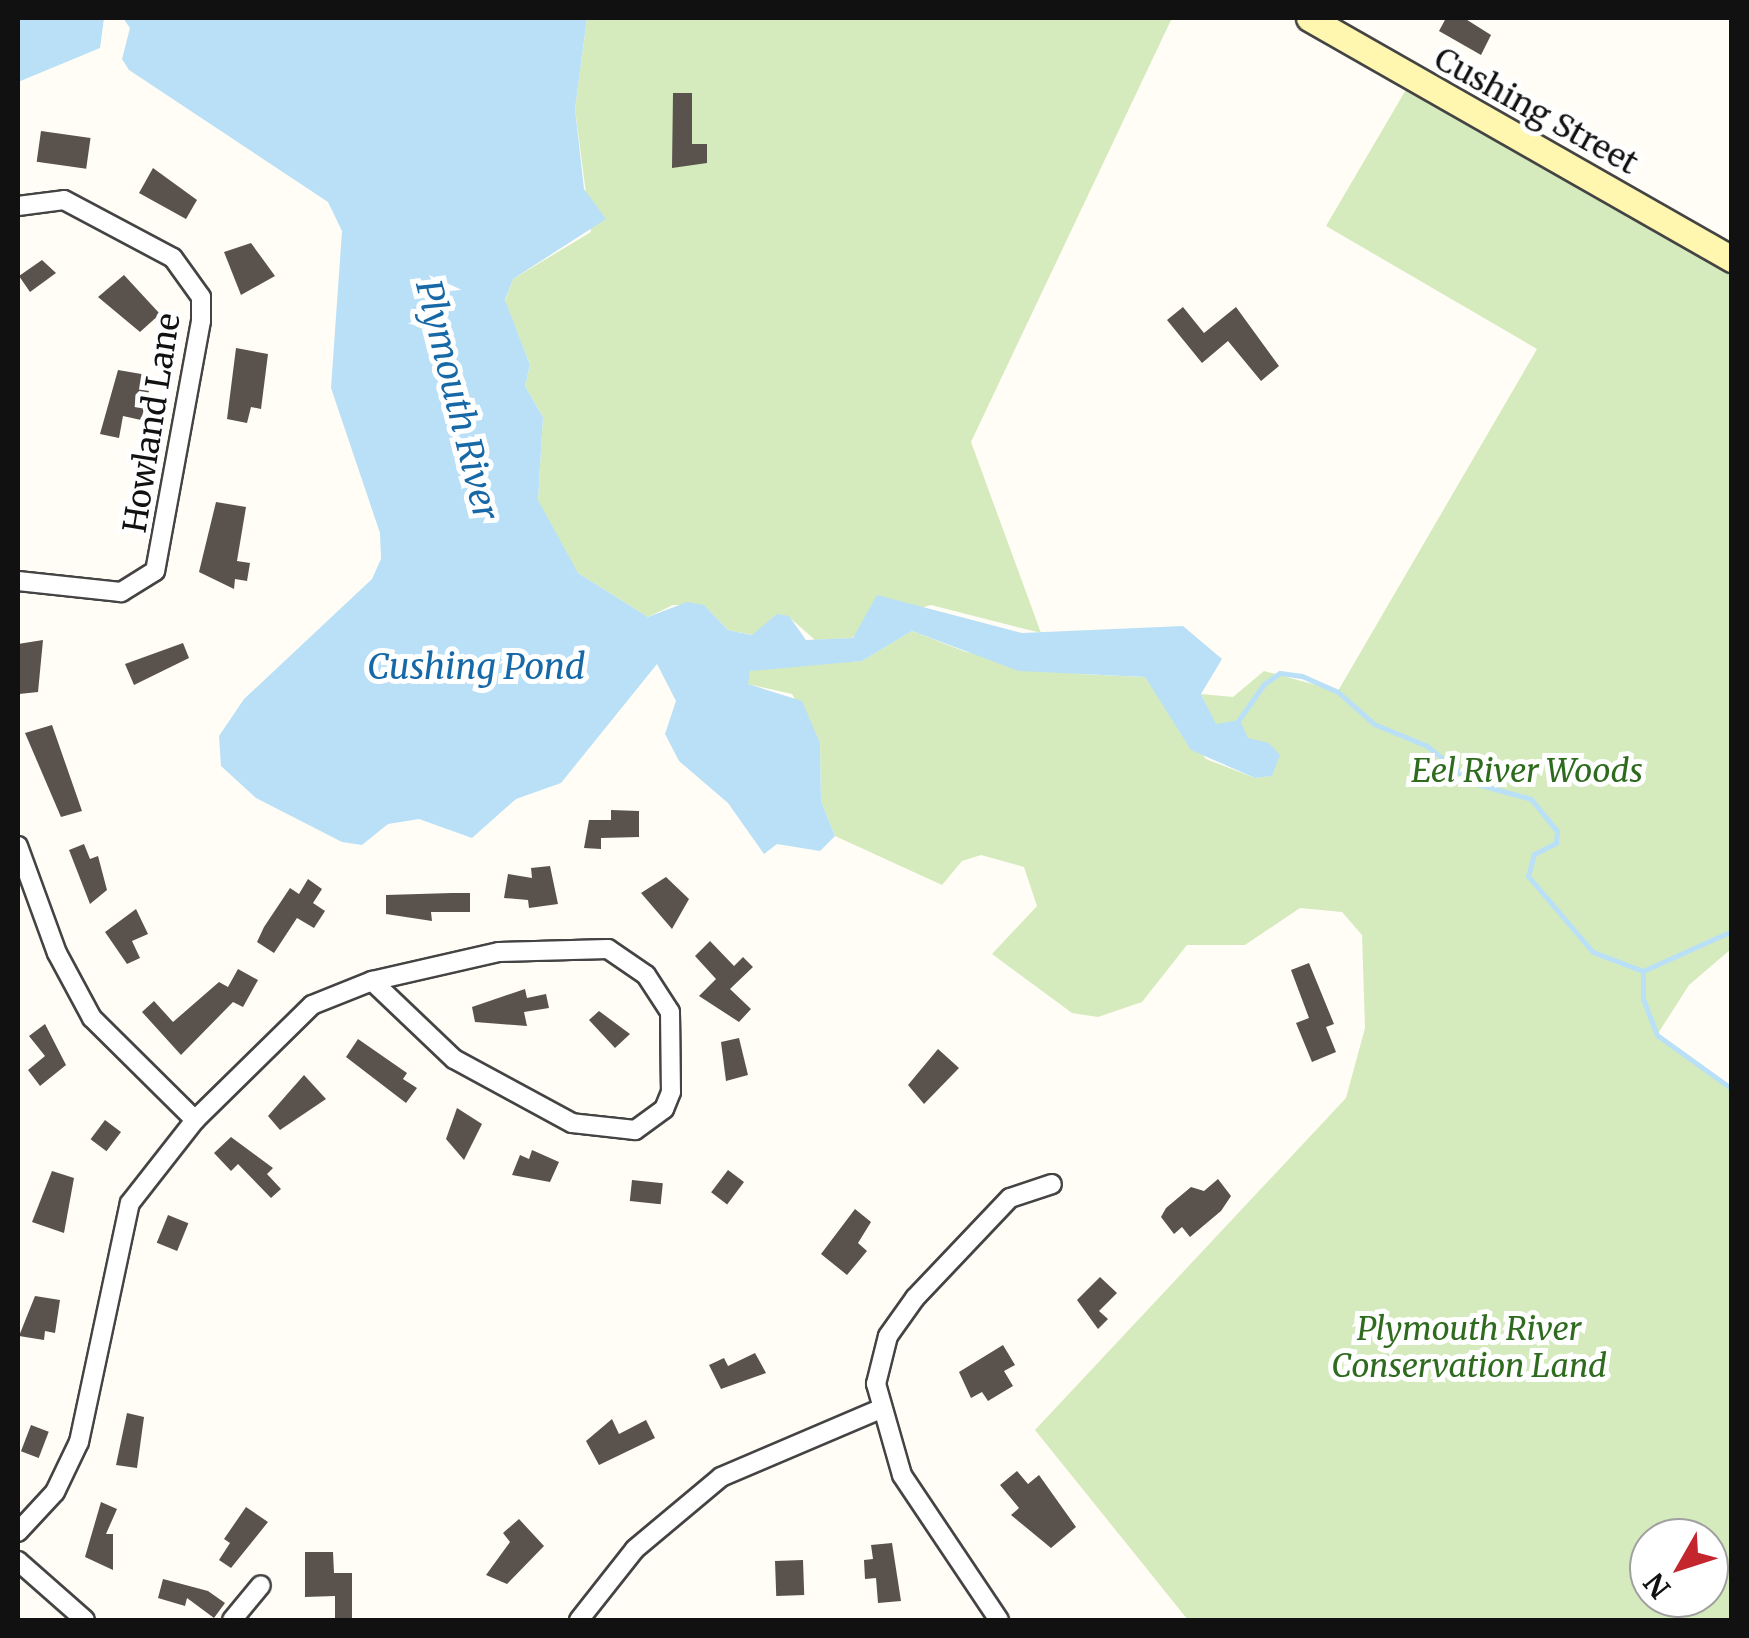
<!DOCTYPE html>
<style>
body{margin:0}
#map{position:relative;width:1749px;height:1638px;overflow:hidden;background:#fffdf5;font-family:Merriweather,serif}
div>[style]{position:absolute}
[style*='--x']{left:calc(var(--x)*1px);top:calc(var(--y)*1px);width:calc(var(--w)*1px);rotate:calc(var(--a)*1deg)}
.green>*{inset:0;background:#d5ebbd}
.water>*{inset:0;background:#b9e0f7}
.stream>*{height:5px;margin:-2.5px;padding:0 2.5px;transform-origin:2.5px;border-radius:2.5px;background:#b9e0f7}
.building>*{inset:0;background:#5a524d;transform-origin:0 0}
.roads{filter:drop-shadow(2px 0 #444) drop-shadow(-2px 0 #444) drop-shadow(0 2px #444) drop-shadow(0 -2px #444)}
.street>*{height:18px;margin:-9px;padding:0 9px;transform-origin:9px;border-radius:9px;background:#fff}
.secondary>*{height:25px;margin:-12.5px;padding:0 12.5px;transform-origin:12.5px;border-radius:12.5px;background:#fff6b0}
span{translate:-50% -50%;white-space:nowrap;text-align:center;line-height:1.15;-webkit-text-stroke:10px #fff;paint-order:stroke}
.street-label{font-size:32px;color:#111}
.park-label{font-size:32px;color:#2f6b1f;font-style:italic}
.water-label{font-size:35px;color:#1768a6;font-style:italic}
.frame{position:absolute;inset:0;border:20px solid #111;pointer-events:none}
.north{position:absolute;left:1629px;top:1518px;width:100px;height:100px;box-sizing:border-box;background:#fff;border:2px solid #a0a0a0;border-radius:50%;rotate:231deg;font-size:28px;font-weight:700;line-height:40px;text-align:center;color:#111}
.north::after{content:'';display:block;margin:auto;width:35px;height:45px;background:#c4262e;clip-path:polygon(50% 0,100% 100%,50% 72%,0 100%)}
</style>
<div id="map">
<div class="green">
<div style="clip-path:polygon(587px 18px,1172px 18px,971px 442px,1041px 633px,931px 605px,865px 624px,852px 638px,815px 640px,789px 617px,753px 635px,728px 630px,704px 605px,673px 605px,648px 617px,578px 573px,558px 549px,538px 500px,543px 417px,525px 386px,530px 365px,505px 301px,513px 279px,591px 232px,575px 109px)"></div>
<div style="clip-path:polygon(evenodd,1407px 88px,1731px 274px,1731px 949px,1689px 985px,1657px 1035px,1731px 1089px,1731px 1620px,1188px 1620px,1035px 1430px,1346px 1098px,1365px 1028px,1362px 935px,1342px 912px,1300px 908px,1245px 945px,1187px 945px,1142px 1002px,1098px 1017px,1072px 1013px,992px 954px,1037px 906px,1024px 867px,981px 855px,962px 861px,942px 885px,835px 836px,821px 801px,820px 743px,792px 694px,747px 684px,750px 671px,773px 666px,862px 661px,912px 631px,966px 652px,1079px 674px,1145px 677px,1206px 759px,1255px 778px,1271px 776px,1279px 755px,1216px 725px,1201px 694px,1233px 697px,1264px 671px,1338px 691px,1537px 349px,1326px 226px,1407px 88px,1649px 1538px,1709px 1538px,1709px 1598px,1649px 1598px,1649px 1538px)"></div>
</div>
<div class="water">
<div style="clip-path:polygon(18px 18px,104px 18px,100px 48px,18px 82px)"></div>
<div style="clip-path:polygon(123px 18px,587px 18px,575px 109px,584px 189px,606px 219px,513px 279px,505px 300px,530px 365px,525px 386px,543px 417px,538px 500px,578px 573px,648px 617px,687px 602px,704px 605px,728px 630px,752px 635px,777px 614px,789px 616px,806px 640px,853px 638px,877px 595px,1022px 633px,1183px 626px,1222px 659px,1201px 694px,1216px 724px,1240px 720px,1248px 738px,1269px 743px,1280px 755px,1272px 776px,1255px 778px,1191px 750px,1145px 677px,1019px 671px,912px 631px,862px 661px,750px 671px,748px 684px,802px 701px,820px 743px,821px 801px,835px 836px,820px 851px,777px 844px,764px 854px,728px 803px,679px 761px,665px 734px,676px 701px,657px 664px,561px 783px,516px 799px,472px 838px,419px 819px,388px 824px,362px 845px,342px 842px,256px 798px,221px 766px,219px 736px,244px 699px,372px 579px,381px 559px,380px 533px,331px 388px,342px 231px,328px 202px,129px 70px,122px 59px,130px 28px)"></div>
</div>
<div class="stream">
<div style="--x:1235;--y:725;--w:50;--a:-54.7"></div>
<div style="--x:1264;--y:684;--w:19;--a:-35"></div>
<div style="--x:1280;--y:673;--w:22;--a:8"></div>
<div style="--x:1302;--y:676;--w:39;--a:24"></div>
<div style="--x:1338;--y:692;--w:48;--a:41.6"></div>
<div style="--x:1374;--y:724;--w:57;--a:22.5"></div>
<div style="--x:1427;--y:746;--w:59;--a:38.8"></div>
<div style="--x:1473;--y:783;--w:60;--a:15.4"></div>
<div style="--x:1531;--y:799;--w:41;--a:50.9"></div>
<div style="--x:1557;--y:831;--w:12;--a:95"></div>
<div style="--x:1556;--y:843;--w:25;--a:153"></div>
<div style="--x:1534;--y:854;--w:23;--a:105"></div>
<div style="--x:1528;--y:876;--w:100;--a:49.5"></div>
<div style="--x:1593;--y:952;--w:53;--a:20.8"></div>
<div style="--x:1643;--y:971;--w:28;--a:90"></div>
<div style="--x:1643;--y:999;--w:39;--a:69"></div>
<div style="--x:1657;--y:1035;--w:92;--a:35.8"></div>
<div style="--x:1643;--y:971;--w:98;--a:-24.2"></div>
</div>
<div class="building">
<div style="clip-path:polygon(1446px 18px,1464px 18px,1491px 35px,1481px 55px,1439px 31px)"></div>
<div style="clip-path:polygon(673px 93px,692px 93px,692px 144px,707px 144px,707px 163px,672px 168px)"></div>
<div style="left:41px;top:131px;width:50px;height:31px;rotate:8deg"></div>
<div style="clip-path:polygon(153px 168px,197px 200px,186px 219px,139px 193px)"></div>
<div style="clip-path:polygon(251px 243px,275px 276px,241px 295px,224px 252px)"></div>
<div style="clip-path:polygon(42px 260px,56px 273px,30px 292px,19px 276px)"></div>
<div style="clip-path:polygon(124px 275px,160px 314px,140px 332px,98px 297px)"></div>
<div style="clip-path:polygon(1183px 307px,1204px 333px,1236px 307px,1279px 366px,1261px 381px,1228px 341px,1202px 363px,1167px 320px)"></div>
<div style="clip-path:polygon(236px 348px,268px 354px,261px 409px,251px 407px,247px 423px,227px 419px)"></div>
<div style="clip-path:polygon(118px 370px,153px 376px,141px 420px,123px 416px,119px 438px,100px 434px)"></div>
<div style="clip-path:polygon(216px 502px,246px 507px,237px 561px,250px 563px,247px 581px,235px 579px,234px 589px,199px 572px)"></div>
<div style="clip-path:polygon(43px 640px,38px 692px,19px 694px,18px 644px)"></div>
<div style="clip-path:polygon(183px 643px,189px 658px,134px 685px,125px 664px)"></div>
<div style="clip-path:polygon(52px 725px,82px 811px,61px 817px,25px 733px)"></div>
<div style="clip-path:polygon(611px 810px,639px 811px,639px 837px,601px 838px,601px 849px,584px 848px,589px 820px,611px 820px)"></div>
<div style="clip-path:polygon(84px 844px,90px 859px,98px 856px,107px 890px,90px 904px,69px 850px)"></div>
<div style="clip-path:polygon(550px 866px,558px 904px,529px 908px,528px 900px,504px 898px,508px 874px,532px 878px,531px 868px)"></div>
<div style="clip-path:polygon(666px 877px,689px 899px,672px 929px,641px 893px)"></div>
<div style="clip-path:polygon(308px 879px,322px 889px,313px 903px,325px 911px,314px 928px,297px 918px,274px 953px,257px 942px,264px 927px,290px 888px,299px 894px)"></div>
<div style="clip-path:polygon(452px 893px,470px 893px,470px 912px,431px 912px,432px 921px,386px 914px,386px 895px)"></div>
<div style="clip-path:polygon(136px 909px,148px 934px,132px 941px,140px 958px,127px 964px,105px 932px)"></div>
<div style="clip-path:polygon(710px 941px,734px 966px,743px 957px,753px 967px,730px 989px,751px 1009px,739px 1022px,699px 996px,716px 979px,695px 956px)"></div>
<div style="clip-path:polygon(1309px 963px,1334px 1024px,1326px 1027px,1336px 1052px,1312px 1062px,1296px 1023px,1309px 1018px,1291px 970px)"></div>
<div style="clip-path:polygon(238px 969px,258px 980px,243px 1007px,233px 1002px,181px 1055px,142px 1012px,154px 1001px,173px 1022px,219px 982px,228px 987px)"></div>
<div style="clip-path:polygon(525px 989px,527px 998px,546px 994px,549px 1008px,524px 1012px,527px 1026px,475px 1022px,472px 1007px)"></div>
<div style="clip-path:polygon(599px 1011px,630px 1034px,615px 1048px,589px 1020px)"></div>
<div style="clip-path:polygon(45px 1024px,66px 1065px,40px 1086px,28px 1070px,45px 1056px,29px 1036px)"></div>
<div style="clip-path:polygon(739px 1038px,748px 1075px,726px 1081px,721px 1042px)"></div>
<div style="clip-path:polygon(358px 1039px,407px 1073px,403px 1079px,417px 1088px,406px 1103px,346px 1057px)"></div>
<div style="clip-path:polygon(938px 1049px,959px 1068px,924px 1104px,908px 1085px)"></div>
<div style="clip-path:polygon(304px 1075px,326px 1099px,280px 1130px,268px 1116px)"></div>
<div style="clip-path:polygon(457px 1108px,482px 1124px,464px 1160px,446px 1139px)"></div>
<div style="left:105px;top:1120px;width:20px;height:24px;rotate:37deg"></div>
<div style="clip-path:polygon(231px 1137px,273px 1168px,267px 1174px,281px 1189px,271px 1198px,238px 1164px,231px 1171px,214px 1153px)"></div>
<div style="clip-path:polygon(532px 1150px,559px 1162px,550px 1182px,512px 1175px,520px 1155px,529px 1159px)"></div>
<div style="left:728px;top:1170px;width:20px;height:28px;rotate:37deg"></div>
<div style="clip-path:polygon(52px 1171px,74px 1178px,64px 1233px,32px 1222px)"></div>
<div style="clip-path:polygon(1218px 1179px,1231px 1196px,1221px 1211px,1190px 1237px,1182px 1227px,1174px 1234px,1161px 1217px,1166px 1208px,1191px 1187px,1204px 1191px)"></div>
<div style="left:632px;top:1180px;width:31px;height:21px;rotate:6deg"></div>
<div style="clip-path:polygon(855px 1209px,871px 1222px,858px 1243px,867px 1251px,847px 1275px,821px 1254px)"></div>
<div style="left:168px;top:1215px;width:22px;height:30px;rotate:22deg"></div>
<div style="clip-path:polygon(1100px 1277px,1117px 1293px,1099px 1311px,1108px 1319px,1098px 1329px,1077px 1300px)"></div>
<div style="clip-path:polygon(35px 1296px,60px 1300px,55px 1333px,45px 1331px,44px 1340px,19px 1336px)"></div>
<div style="clip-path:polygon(1003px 1345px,1015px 1365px,1004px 1371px,1013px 1386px,988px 1401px,982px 1392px,971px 1398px,959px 1372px)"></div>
<div style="clip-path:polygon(755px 1353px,766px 1373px,721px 1389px,709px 1365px,724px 1358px,728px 1366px)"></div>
<div style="clip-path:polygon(127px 1413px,144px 1417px,137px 1468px,116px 1465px)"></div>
<div style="clip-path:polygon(612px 1419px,619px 1434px,646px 1420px,655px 1438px,599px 1465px,586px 1441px)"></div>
<div style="left:31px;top:1425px;width:19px;height:28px;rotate:21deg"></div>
<div style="clip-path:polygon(1017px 1471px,1028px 1484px,1039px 1475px,1076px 1527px,1051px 1548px,1011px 1515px,1019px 1508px,1000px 1485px)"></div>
<div style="clip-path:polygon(101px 1502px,117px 1509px,106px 1534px,113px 1534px,113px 1570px,85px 1557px)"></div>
<div style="clip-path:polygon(246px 1507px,268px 1522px,231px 1568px,219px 1560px,230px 1543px,224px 1539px)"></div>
<div style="clip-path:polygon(519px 1519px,544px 1546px,507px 1584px,486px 1575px,510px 1542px,503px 1533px)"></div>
<div style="clip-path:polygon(892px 1543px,901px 1601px,878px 1603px,876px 1578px,865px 1579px,864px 1560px,873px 1559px,871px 1545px)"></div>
<div style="clip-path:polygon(305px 1552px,333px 1552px,334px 1573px,352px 1573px,352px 1620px,335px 1620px,335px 1596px,305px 1597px)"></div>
<div style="left:803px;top:1560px;width:35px;height:28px;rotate:88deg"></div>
<div style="clip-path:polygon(163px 1579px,208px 1591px,225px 1603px,214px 1618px,187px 1598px,185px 1606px,158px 1598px)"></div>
</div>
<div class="roads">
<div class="street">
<div style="--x:18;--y:206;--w:46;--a:-7.4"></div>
<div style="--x:64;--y:200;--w:123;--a:28"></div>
<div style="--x:173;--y:258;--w:48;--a:54.3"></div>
<div style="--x:201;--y:297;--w:24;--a:90"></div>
<div style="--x:201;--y:321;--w:254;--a:100.4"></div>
<div style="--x:155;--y:571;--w:40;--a:148"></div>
<div style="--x:121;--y:592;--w:104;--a:-173.9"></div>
<div style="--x:18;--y:846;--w:114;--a:70"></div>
<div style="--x:57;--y:953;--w:74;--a:61.7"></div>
<div style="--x:92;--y:1018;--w:145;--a:44.7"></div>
<div style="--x:18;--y:1532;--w:54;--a:-47.2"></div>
<div style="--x:55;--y:1492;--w:55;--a:-64.4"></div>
<div style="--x:79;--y:1442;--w:244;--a:-78"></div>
<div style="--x:130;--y:1203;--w:105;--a:-51.9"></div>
<div style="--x:195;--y:1120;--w:164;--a:-44.5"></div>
<div style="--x:312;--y:1005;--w:65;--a:-21.8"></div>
<div style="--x:372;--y:981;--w:130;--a:-12.9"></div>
<div style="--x:499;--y:952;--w:109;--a:-1.6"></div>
<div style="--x:608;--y:949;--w:46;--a:34.4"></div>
<div style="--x:646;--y:975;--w:44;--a:57"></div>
<div style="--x:670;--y:1012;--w:80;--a:89.3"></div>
<div style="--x:671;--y:1092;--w:18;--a:112"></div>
<div style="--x:664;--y:1109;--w:36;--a:144"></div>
<div style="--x:635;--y:1130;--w:63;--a:-173.7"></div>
<div style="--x:572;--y:1123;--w:134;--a:-151.5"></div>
<div style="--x:454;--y:1059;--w:113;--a:-136.4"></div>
<div style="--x:18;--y:1561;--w:89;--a:41.4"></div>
<div style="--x:232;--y:1620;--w:45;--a:-50.4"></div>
<div style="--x:579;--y:1620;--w:90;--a:-51.7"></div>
<div style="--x:635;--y:1549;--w:112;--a:-39.9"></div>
<div style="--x:721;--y:1477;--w:171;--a:-23.1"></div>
<div style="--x:999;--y:1620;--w:174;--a:-123.8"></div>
<div style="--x:902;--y:1475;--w:95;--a:-105.9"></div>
<div style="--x:876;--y:1384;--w:49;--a:-76"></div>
<div style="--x:888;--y:1336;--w:47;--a:-54.6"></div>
<div style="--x:915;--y:1298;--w:138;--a:-46.5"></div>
<div style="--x:1010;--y:1198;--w:44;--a:-18.4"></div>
</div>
<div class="secondary">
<div style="--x:1309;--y:18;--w:487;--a:29.7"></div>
</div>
</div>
<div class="street-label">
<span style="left:1536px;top:111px;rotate:29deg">Cushing Street</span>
<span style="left:152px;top:423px;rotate:-81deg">Howland Lane</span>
</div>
<div class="park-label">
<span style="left:1527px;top:771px">Eel River Woods</span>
<span style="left:1469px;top:1348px">Plymouth River<br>Conservation Land</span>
</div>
<div class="water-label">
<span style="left:457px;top:400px;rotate:76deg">Plymouth River</span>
<span style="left:476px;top:667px">Cushing Pond</span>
</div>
<div class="frame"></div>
<div class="north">N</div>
</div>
